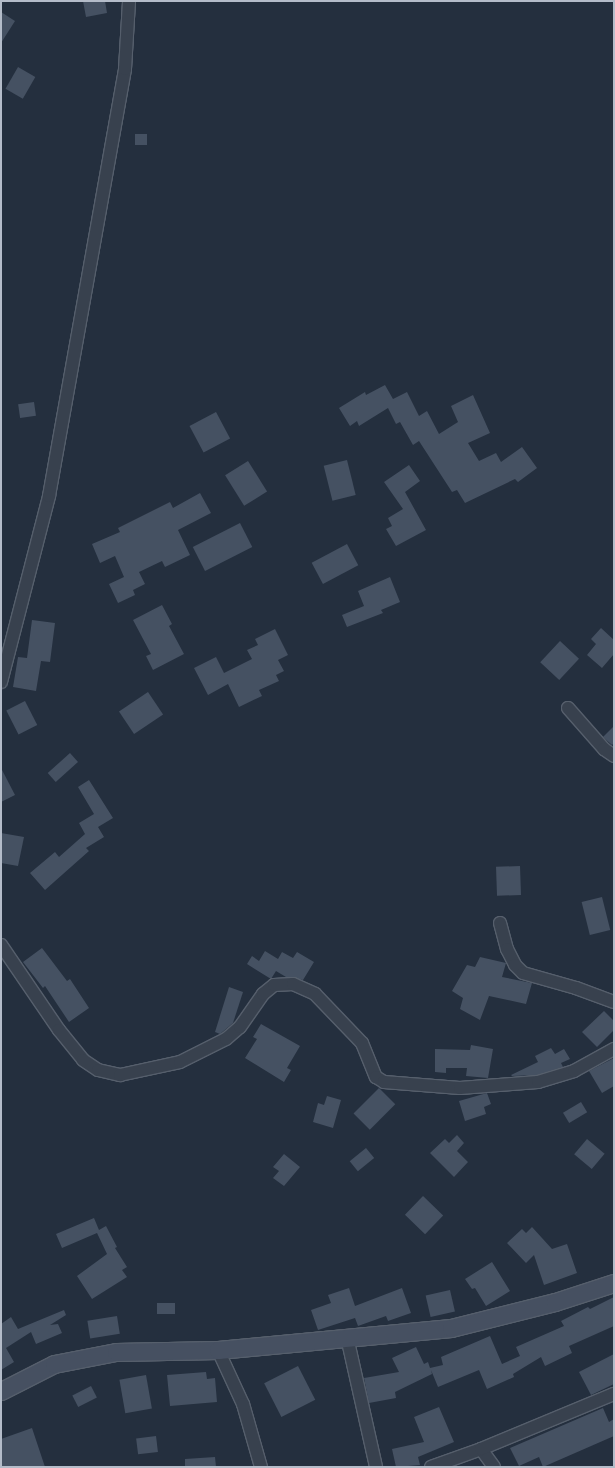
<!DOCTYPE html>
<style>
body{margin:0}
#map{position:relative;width:615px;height:1468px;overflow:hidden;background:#242f3e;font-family:"Noto Sans",sans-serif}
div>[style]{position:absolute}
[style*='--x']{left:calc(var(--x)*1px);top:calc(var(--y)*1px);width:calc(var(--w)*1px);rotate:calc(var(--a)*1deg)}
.building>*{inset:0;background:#455162;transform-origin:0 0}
.roads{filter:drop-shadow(1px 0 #565f6c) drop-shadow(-1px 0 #565f6c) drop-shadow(0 1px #565f6c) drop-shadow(0 -1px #565f6c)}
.street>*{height:12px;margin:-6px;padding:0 6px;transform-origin:6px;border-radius:6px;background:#38414e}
.secondary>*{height:17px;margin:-8.5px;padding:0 8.5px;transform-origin:8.5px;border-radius:8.5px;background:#465061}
span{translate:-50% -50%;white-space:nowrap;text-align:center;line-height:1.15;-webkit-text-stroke:3px #1d2633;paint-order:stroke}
.frame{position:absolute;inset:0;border:2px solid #b4bcc9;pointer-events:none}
</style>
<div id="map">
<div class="building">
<div style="clip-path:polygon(83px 1px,105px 1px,107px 13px,86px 17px)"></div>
<div style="clip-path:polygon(1px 12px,15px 21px,1px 43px)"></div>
<div style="left:18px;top:67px;width:20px;height:25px;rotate:30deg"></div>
<div style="left:135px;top:134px;width:12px;height:11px"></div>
<div style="clip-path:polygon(385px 385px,393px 399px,407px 392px,419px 416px,427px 411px,439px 434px,458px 422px,451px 406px,473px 395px,490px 433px,468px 443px,479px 461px,496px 453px,501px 462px,522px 447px,537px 468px,518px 482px,515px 479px,465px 503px,457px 490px,452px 492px,419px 441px,413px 445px,400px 422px,396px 424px,388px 408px,359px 426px,357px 421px,350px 426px,339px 408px,365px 392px,366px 395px)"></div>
<div style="left:34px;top:402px;width:14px;height:16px;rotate:82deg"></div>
<div style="left:216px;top:412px;width:30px;height:30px;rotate:62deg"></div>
<div style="left:347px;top:460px;width:36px;height:24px;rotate:76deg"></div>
<div style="left:248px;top:461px;width:36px;height:27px;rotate:58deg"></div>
<div style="clip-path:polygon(409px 465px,420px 481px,405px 492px,426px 530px,396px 546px,386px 529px,392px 526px,388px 518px,403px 509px,384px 482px)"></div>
<div style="clip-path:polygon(200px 493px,211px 513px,178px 530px,190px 555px,165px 567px,162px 561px,139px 572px,145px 584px,133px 590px,135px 595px,118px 603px,109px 584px,124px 577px,115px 556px,100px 563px,92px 544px,120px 532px,118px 528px,170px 502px,173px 508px)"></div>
<div style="left:240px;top:523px;width:27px;height:53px;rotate:63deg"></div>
<div style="left:347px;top:544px;width:24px;height:40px;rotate:62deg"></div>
<div style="clip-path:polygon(390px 577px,400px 602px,381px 610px,383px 613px,347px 627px,342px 615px,364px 606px,358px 591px)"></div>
<div style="clip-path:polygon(162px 605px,172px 624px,169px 626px,184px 654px,153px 670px,146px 656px,151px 654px,133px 620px)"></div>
<div style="clip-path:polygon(32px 620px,55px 623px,50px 662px,41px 661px,36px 691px,13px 687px,18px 657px,27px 658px)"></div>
<div style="clip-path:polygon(601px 628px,614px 640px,614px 654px,602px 668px,587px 655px,596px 644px,591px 639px)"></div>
<div style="clip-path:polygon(275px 629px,288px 655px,278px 660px,284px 671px,276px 675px,279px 681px,259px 690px,262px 696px,239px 707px,228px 684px,208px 695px,194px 668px,216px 657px,224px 673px,252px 659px,247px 650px,258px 645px,255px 639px)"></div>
<div style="left:560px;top:641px;width:26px;height:29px;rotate:43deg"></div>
<div style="left:148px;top:692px;width:27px;height:35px;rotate:56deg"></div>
<div style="left:25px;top:701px;width:27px;height:21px;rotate:63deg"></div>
<div style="clip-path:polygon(614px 726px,614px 743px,612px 745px,603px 737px)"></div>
<div style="left:70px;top:753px;width:12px;height:30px;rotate:48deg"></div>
<div style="clip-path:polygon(1px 768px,15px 795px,1px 802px)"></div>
<div style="clip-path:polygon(89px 780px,113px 818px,98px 827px,104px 837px,86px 848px,89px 851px,45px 890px,30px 873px,55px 852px,59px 857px,85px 834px,79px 823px,94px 814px,78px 787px)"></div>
<div style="clip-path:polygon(1px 833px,24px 837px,18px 866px,1px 863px)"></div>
<div style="left:520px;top:866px;width:29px;height:24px;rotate:88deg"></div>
<div style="left:602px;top:897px;width:34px;height:21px;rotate:76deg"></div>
<div style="clip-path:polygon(42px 948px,67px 981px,70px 979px,89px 1008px,69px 1022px,45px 986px,43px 988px,23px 962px)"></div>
<div style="clip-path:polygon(265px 951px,278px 959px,282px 952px,293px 958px,297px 952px,314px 962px,303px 980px,286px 977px,276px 971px,271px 979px,247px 964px,252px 956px,259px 961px)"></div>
<div style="clip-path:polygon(480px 957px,506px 963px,502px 977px,532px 983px,526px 1004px,489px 996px,480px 1020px,460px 1009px,463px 998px,452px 991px,467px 965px,475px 967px)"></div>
<div style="clip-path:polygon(229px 987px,243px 992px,233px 1023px,220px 1034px,215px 1032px)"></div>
<div style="clip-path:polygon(604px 1011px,614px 1021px,614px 1030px,597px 1047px,582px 1032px)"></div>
<div style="clip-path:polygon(261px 1024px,300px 1046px,287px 1068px,291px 1070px,284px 1082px,245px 1058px,257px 1039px,253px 1037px)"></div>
<div style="clip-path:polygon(471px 1045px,493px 1049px,488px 1078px,466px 1076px,467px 1068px,446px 1068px,446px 1073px,435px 1072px,435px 1049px,470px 1050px)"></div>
<div style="clip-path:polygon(551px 1048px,555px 1054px,564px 1049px,570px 1059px,561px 1063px,563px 1067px,537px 1075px,512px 1076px,511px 1075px,538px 1062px,535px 1056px)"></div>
<div style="clip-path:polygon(614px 1058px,614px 1086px,602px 1093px,589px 1071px)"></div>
<div style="left:379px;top:1088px;width:23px;height:36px;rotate:45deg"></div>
<div style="clip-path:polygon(487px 1093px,491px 1104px,484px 1107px,486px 1114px,465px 1121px,459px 1101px)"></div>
<div style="clip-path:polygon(327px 1096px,341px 1100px,333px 1128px,313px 1122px,318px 1103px,324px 1105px)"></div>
<div style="left:581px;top:1102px;width:12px;height:21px;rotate:59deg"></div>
<div style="clip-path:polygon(457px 1135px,464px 1143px,457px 1151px,468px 1162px,454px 1177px,430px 1153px,445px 1139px,449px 1143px)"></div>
<div style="left:587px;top:1139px;width:23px;height:20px;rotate:40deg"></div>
<div style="left:366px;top:1148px;width:13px;height:21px;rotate:51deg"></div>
<div style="clip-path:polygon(284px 1154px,300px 1167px,284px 1186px,273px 1178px,279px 1171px,273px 1167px)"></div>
<div style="left:423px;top:1196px;width:28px;height:26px;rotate:44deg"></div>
<div style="clip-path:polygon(94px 1218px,99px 1230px,106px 1226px,117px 1247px,115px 1248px,127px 1267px,122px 1270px,127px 1277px,92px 1299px,77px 1276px,107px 1254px,97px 1233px,62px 1248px,56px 1234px)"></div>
<div style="clip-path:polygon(532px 1227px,552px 1249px,567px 1244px,577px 1273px,544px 1285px,534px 1255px,526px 1263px,507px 1243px,522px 1229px,526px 1233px)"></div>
<div style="clip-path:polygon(492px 1262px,510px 1291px,486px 1306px,475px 1288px,472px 1289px,465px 1279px)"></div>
<div style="clip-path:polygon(349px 1288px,355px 1306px,402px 1288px,411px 1313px,388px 1321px,386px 1316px,358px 1326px,355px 1318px,318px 1330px,311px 1310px,331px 1303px,328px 1295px)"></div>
<div style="left:450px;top:1290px;width:22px;height:25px;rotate:77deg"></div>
<div style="clip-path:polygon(614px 1297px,614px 1326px,569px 1346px,572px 1353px,545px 1366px,541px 1357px,513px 1374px,514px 1377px,487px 1389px,479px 1370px,438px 1387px,431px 1370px,432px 1374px,395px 1392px,396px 1398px,369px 1403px,364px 1378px,399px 1372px,392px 1358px,416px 1347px,424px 1364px,428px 1362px,430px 1368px,443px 1365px,441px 1357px,490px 1336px,502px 1364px,520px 1356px,516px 1347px,564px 1326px,561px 1321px,588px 1307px,590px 1309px)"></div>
<div style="left:157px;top:1303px;width:18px;height:11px"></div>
<div style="clip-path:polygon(64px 1310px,66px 1315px,50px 1325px,58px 1324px,62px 1333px,36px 1344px,31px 1332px,6px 1348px,14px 1362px,1px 1370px,1px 1324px,11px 1317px,18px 1329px)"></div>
<div style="left:117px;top:1316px;width:18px;height:30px;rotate:81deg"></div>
<div style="clip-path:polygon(614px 1354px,614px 1384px,591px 1395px,579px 1372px)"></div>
<div style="left:298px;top:1366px;width:38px;height:38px;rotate:63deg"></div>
<div style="clip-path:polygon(206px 1372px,207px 1379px,215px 1378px,217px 1402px,170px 1406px,167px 1375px)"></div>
<div style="left:146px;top:1375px;width:34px;height:27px;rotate:80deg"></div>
<div style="left:91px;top:1386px;width:13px;height:21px;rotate:63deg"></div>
<div style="clip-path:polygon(439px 1407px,454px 1442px,418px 1457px,420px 1465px,396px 1467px,392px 1449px,424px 1442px,414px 1417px)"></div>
<div style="clip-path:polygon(603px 1408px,609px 1422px,614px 1419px,614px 1436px,543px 1467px,539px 1457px,519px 1466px,510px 1448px)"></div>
<div style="clip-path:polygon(32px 1428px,45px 1467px,1px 1467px,1px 1439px)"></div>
<div style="left:156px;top:1436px;width:16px;height:20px;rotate:83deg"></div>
<div style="clip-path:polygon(215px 1457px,216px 1467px,185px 1467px,185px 1459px)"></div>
</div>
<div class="roads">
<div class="street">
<div style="--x:1;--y:682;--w:192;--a:-75.5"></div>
<div style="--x:49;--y:496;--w:434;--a:-79.9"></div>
<div style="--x:125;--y:69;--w:68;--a:-86.6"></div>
<div style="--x:568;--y:708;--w:55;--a:48.7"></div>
<div style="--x:604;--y:749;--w:12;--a:35"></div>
<div style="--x:500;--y:923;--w:27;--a:75"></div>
<div style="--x:507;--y:949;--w:18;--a:63"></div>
<div style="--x:515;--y:965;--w:11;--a:45"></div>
<div style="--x:523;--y:973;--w:55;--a:15.8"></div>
<div style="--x:576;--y:988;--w:40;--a:20.2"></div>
<div style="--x:1;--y:945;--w:103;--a:55.7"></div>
<div style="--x:59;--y:1030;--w:38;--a:51"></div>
<div style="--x:83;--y:1060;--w:18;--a:34"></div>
<div style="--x:98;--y:1070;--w:23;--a:13"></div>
<div style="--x:120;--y:1075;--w:61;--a:-12.2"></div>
<div style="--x:180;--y:1062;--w:51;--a:-26.6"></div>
<div style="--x:226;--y:1039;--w:18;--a:-41"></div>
<div style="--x:240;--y:1027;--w:40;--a:-55.1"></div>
<div style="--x:263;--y:994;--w:14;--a:-39"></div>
<div style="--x:274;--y:985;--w:19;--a:-3"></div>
<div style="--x:293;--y:984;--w:24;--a:24"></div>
<div style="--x:315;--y:994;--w:68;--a:46.2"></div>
<div style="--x:362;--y:1043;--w:37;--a:68"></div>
<div style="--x:376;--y:1077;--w:9;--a:32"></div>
<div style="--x:384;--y:1082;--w:76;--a:4.5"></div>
<div style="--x:460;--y:1088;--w:78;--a:-4.4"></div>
<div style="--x:538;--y:1082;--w:38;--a:-17"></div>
<div style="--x:574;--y:1071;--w:46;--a:-28.8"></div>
<div style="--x:347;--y:1337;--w:133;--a:77.4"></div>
<div style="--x:218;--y:1350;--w:60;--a:65.2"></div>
<div style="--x:243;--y:1404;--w:66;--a:74.1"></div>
<div style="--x:481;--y:1449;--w:22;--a:54"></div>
<div style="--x:431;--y:1467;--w:53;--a:-19.8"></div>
<div style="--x:481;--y:1449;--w:144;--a:-22.5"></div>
</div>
<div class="secondary">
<div style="--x:1;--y:1391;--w:59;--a:-27"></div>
<div style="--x:54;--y:1364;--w:63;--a:-11"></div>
<div style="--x:116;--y:1352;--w:102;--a:-1.1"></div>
<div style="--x:218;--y:1350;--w:234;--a:-5.4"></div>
<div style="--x:451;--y:1328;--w:107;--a:-14"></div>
<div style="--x:555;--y:1302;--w:62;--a:-17.9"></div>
</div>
</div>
<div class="frame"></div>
</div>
